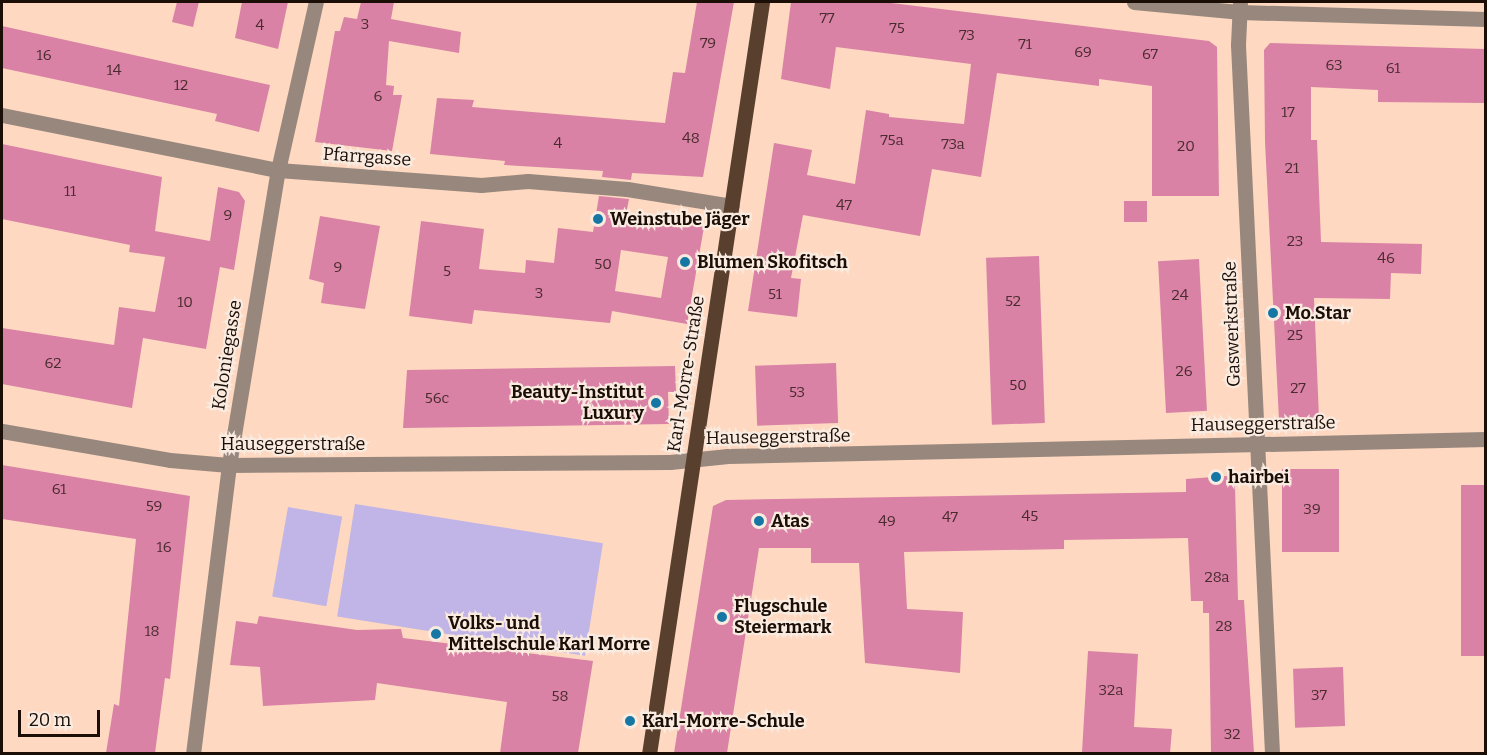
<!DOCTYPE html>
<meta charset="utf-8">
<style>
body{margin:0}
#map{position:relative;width:1487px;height:755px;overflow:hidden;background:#fed8c0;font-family:Bitter,serif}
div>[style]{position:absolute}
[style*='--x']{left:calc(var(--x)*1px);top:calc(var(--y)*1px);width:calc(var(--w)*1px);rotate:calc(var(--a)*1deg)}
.green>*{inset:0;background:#c0b5e6;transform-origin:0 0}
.building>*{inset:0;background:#d982a5;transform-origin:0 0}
.minor>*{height:15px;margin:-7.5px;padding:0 7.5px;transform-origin:7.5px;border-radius:7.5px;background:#97877d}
.major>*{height:15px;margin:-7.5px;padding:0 7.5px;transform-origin:7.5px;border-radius:7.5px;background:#59402e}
.dots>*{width:16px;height:16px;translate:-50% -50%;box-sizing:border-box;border:3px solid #faebe1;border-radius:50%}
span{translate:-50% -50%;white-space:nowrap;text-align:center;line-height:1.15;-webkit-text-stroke:4.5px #faebe1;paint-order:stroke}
.number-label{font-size:15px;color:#4a2b2e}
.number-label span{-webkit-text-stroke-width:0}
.street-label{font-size:18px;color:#1a0e06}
.poi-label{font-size:18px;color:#1a0e06;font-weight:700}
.left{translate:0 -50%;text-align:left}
.right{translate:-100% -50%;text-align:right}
.frame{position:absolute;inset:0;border:3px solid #1a0e06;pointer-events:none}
.scale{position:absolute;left:18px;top:710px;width:82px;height:27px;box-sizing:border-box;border:3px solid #1a0e06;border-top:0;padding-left:8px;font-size:18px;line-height:21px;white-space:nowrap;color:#1a0e06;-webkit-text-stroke:4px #faebe1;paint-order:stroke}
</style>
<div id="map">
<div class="green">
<div style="left:355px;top:504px;width:251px;height:114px;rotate:9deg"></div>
<div style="left:288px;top:507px;width:55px;height:91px;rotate:10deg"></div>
</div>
<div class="building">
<div style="clip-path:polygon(177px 2px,199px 2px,193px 27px,172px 22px)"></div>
<div style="clip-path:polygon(242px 2px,288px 2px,278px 49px,235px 38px)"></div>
<div style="clip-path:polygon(361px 2px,394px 2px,391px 19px,461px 32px,459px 53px,389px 41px,386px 85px,394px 86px,393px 95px,402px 95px,392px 151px,315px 142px,335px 31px,340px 31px,344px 17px,357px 19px)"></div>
<div style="clip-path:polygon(697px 2px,734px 2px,703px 177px,632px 173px,631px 180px,602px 177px,603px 171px,504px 165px,505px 161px,430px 154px,437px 98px,474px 100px,472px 107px,665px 123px,673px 72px,685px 73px)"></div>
<div style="clip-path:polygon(791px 2px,883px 2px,1209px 41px,1217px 47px,1219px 196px,1152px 196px,1152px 86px,1099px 79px,1099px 86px,997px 73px,981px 177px,932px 169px,920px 236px,803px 215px,791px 278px,801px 279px,797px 317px,748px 311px,774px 143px,812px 150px,807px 175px,855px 184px,866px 110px,889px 114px,889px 117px,964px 124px,971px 64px,836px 47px,830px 89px,781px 79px)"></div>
<div style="clip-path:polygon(2px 26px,270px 85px,259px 132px,215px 121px,217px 114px,2px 68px)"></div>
<div style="clip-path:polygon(1270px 43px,1485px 49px,1485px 103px,1378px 102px,1378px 90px,1311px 87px,1311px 140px,1317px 140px,1321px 242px,1422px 244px,1421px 274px,1391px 273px,1390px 299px,1314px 298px,1319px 418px,1279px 420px,1265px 142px,1264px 50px)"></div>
<div style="clip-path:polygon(2px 144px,162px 177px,155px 231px,210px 241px,218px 187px,239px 192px,245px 201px,234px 270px,220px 267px,206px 349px,143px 338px,132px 408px,2px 384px,2px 328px,114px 345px,119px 307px,155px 312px,165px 257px,129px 252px,130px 245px,2px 219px)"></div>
<div style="clip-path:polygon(evenodd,599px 196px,629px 199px,626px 214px,704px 227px,687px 324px,612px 311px,610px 323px,474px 310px,472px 324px,409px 316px,421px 221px,484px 229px,479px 269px,525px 273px,526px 260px,554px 263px,558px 228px,593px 232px,599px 196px,621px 250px,668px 257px,661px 298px,615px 291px,621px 250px)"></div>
<div style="left:1124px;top:201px;width:23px;height:21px"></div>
<div style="clip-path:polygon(320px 216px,380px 226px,365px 309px,321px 303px,324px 283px,309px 279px)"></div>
<div style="left:1039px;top:256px;width:167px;height:53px;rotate:88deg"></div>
<div style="left:1199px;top:259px;width:152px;height:41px;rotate:87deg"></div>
<div style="left:836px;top:363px;width:60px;height:81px;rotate:88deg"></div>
<div style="clip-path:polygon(675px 366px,676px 392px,668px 392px,669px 424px,403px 428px,407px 370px)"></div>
<div style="clip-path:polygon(2px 465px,190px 496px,170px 679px,165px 678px,155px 753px,106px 753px,114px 704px,119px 706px,136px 539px,2px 519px)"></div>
<div style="left:1282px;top:469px;width:57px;height:83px"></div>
<div style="clip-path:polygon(1227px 476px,1235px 486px,1238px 600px,1244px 600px,1254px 753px,1211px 753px,1209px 613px,1203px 613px,1203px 601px,1191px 601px,1188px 538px,1064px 540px,1064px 549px,904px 552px,907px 609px,963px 612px,960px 673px,865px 663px,859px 563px,811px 563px,811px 548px,759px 548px,727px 753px,674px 753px,713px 506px,726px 500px,1186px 492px,1186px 479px)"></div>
<div style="left:1461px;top:485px;width:24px;height:171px"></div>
<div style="clip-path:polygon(259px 616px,357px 630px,401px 629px,403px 638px,593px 661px,578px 753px,500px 753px,507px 702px,377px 683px,375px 700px,263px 706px,260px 667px,230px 665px,236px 621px,257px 624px)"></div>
<div style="clip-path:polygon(1088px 651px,1138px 654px,1134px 727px,1172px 729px,1170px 753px,1082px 752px)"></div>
<div style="left:1343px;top:667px;width:59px;height:50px;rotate:88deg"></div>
</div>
<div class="minor">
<div style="--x:1134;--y:2;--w:105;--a:5.4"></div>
<div style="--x:1239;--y:12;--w:247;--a:1.6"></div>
<div style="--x:1240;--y:2;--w:43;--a:92.7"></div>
<div style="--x:1238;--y:45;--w:710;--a:87.25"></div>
<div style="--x:2;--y:115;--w:281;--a:11.3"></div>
<div style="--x:278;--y:170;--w:204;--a:4.2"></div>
<div style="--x:481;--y:185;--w:47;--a:-4.9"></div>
<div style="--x:528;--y:181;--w:99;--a:4.6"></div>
<div style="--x:627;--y:189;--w:106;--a:9.2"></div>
<div style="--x:2;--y:431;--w:170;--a:9.8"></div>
<div style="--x:170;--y:460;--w:59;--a:4.8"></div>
<div style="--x:229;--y:465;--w:441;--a:-0.4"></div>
<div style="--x:670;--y:462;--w:58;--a:-5.9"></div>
<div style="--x:728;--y:456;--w:758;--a:-1.28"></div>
<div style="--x:193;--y:754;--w:291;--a:-82.9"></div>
<div style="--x:229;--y:465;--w:299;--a:-80.6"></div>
<div style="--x:278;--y:170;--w:172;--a:-77.3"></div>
</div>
<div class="major">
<div style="--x:649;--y:754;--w:760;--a:-81.45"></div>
</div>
<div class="dots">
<div style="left:598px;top:219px;background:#1677a4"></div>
<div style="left:685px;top:262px;background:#1677a4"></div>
<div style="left:1273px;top:313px;background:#1677a4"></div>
<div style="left:656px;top:403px;background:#1677a4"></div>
<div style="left:1216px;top:477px;background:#1677a4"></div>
<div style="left:759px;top:521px;background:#1677a4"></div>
<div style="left:722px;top:617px;background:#1677a4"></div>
<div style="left:436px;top:634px;background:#1677a4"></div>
<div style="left:630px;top:721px;background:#1677a4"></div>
</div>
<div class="number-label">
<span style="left:827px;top:19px">77</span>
<span style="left:365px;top:25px">3</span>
<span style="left:260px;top:26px">4</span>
<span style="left:897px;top:29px">75</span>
<span style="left:967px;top:36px">73</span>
<span style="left:708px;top:44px">79</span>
<span style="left:1025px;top:45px">71</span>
<span style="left:1083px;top:53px">69</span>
<span style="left:1150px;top:55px">67</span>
<span style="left:44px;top:56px">16</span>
<span style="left:1334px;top:66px">63</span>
<span style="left:1393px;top:69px">61</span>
<span style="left:114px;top:71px">14</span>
<span style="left:181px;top:86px">12</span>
<span style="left:378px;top:97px">6</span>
<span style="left:1288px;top:113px">17</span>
<span style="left:691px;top:139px">48</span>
<span style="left:892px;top:141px">75a</span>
<span style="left:558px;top:144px">4</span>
<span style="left:953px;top:145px">73a</span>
<span style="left:1186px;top:147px">20</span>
<span style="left:1292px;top:169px">21</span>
<span style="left:70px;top:192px">11</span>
<span style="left:844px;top:206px">47</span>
<span style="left:228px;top:216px">9</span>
<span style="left:1295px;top:242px">23</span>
<span style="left:1386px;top:259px">46</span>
<span style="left:603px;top:265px">50</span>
<span style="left:338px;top:268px">9</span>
<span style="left:447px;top:272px">5</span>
<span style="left:539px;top:294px">3</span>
<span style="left:775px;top:295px">51</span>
<span style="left:1180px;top:296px">24</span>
<span style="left:1013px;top:302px">52</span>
<span style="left:185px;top:303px">10</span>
<span style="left:1295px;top:336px">25</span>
<span style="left:53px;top:364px">62</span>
<span style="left:1184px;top:372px">26</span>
<span style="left:1018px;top:386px">50</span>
<span style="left:1298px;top:389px">27</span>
<span style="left:797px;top:393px">53</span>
<span style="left:437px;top:399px">56c</span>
<span style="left:59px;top:490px">61</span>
<span style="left:154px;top:507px">59</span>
<span style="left:1312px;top:510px">39</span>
<span style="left:1030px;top:517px">45</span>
<span style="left:950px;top:518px">47</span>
<span style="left:887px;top:522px">49</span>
<span style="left:164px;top:548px">16</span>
<span style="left:1217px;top:578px">28a</span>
<span style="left:1224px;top:627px">28</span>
<span style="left:152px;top:632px">18</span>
<span style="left:1111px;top:691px">32a</span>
<span style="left:1319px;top:696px">37</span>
<span style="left:560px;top:697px">58</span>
<span style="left:1232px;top:735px">32</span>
</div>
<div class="street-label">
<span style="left:367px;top:157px;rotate:4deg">Pfarrgasse</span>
<span style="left:1232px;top:324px;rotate:-92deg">Gaswerkstraße</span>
<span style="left:227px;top:355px;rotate:-81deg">Koloniegasse</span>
<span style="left:686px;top:374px;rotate:-81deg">Karl-Morre-Straße</span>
<span style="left:1263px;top:424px;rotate:-1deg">Hauseggerstraße</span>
<span style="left:778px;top:437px;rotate:-1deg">Hauseggerstraße</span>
<span style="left:293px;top:444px">Hauseggerstraße</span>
</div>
<div class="poi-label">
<span class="left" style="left:610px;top:219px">Weinstube Jäger</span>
<span class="left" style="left:697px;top:262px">Blumen Skofitsch</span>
<span class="left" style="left:1285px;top:313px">Mo.Star</span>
<span class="right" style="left:644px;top:403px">Beauty-Institut<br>Luxury</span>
<span class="left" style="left:1228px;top:477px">hairbei</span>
<span class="left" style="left:771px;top:521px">Atas</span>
<span class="left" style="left:734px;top:617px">Flugschule<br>Steiermark</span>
<span class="left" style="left:448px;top:634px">Volks- und<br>Mittelschule Karl Morre</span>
<span class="left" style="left:642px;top:721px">Karl-Morre-Schule</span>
</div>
<div class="frame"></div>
<div class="scale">20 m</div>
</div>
